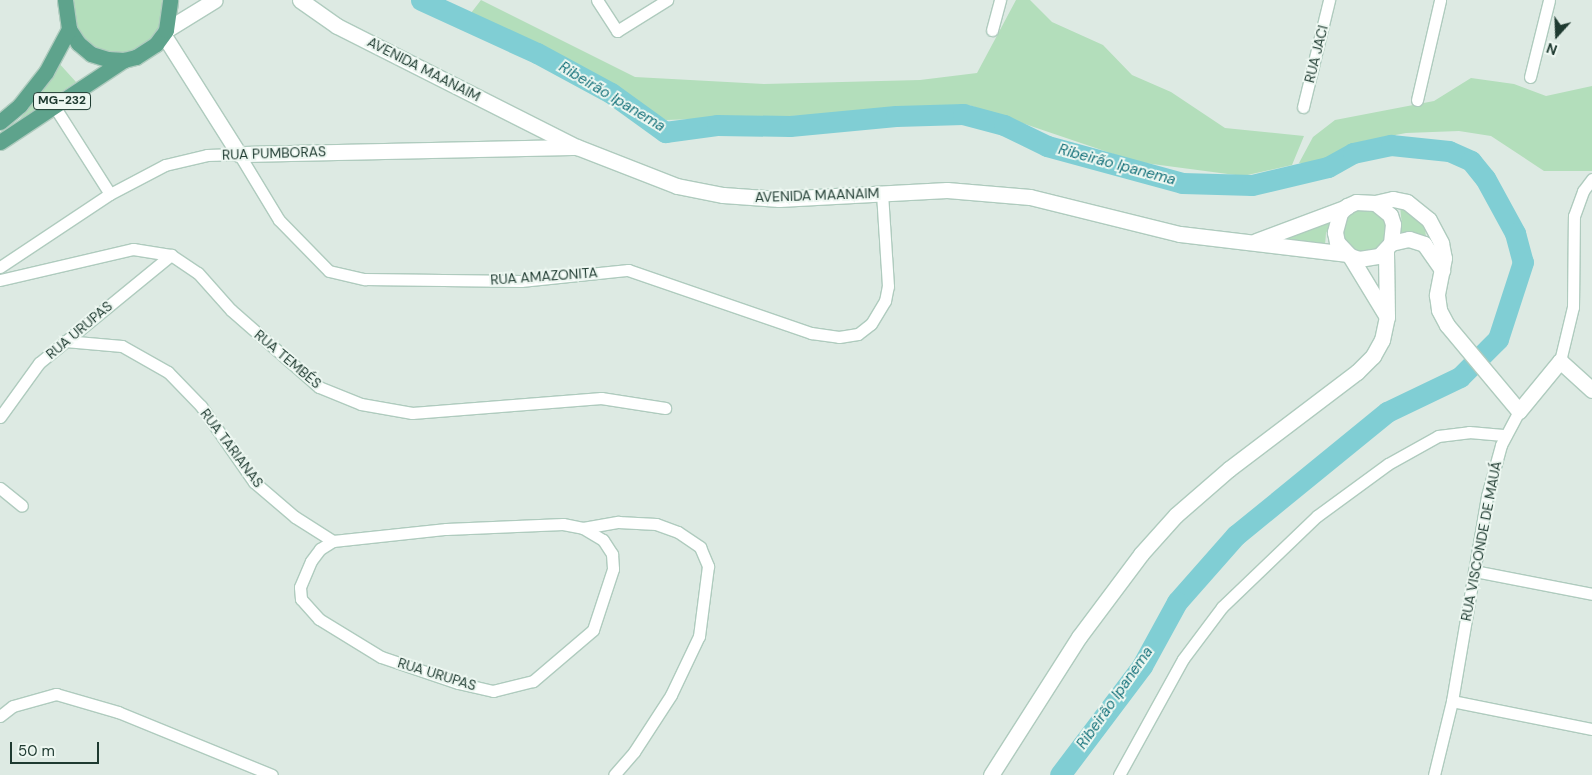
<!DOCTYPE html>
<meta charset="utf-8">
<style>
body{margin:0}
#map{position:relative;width:1592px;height:775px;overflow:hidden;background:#ddeae3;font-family:"DM Sans",sans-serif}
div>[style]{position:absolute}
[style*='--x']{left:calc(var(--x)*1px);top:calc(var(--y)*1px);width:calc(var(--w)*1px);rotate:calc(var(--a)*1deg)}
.green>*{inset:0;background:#b3debb}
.round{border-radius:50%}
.river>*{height:21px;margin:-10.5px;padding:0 10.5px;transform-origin:10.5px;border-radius:10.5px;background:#80ced4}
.roads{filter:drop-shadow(1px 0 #afcbbe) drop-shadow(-1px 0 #afcbbe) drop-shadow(0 1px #afcbbe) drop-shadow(0 -1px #afcbbe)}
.street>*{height:11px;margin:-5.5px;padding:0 5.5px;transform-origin:5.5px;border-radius:5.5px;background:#fff}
.secondary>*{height:15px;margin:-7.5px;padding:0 7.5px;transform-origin:7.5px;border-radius:7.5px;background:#fff}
.primary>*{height:15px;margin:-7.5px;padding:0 7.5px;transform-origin:7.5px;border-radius:7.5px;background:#5ea38c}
span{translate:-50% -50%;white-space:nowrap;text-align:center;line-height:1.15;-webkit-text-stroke:4px #edf7f1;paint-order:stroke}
.shield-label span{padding:1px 4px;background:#edf7f1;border:1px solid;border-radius:4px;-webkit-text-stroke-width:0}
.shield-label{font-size:12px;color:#1e3a30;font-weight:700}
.street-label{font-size:14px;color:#1e3a30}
.water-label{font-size:15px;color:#14717a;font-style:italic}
.north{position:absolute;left:1532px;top:10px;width:50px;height:50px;-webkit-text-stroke:4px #edf7f1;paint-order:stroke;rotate:200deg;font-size:14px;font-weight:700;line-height:20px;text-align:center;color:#1e3a30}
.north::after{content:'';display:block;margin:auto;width:18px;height:22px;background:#1e3a30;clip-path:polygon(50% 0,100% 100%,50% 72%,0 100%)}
.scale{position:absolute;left:10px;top:742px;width:89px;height:22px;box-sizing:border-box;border:2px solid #1e3a30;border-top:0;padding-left:6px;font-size:15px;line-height:18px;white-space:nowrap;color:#1e3a30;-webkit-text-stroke:4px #edf7f1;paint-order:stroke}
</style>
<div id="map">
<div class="green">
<div style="clip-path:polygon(74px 0,162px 0,160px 29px,143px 48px,118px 56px,94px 49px,77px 30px,73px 17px)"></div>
<div style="clip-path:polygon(481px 0,635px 77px,764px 84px,920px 80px,977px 73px,1016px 0,1030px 0,1052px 22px,1103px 45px,1132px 75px,1171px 92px,1225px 128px,1304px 136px,1292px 165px,1243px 176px,1137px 162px,969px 105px,820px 115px,666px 120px,471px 13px)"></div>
<div style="clip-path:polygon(57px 61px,76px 82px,19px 120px,48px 83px)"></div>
<div style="clip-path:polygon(1471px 78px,1514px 84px,1546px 96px,1592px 86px,1592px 171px,1544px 171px,1491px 136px,1459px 131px,1406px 133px,1364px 141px,1313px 166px,1299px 163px,1313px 137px,1335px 120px,1434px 101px)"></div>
<div style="clip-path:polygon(1400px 206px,1425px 227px,1426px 238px,1398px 235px,1402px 226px)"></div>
<div class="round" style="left:1341px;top:207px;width:46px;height:46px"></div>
<div style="clip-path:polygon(1333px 221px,1326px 233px,1325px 245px,1277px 238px,1312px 224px)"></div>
</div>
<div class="river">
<div style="--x:421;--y:0;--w:128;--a:24.6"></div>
<div style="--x:537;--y:53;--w:84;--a:28.4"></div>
<div style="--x:611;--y:93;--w:67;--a:35.8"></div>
<div style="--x:665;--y:132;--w:52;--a:-7.7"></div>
<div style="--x:717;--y:125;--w:73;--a:0.8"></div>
<div style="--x:790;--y:126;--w:106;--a:-5.4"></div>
<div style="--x:896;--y:116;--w:67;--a:-1.7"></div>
<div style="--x:963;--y:114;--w:42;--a:15"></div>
<div style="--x:1004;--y:125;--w:48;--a:26"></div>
<div style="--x:1047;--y:146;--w:140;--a:15.3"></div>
<div style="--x:1182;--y:183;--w:70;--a:1.6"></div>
<div style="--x:1252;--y:185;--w:78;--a:-13.3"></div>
<div style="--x:1328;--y:167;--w:29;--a:-29"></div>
<div style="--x:1353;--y:153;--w:39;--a:-12"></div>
<div style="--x:1391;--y:145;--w:58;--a:5.9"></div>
<div style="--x:1449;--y:151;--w:24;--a:24"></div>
<div style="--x:1471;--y:161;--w:22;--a:51"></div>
<div style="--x:1485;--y:178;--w:63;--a:61.4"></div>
<div style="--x:1515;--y:233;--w:30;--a:75"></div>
<div style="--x:1523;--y:262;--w:81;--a:108"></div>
<div style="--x:1498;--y:339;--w:54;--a:135"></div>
<div style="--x:1460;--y:377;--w:81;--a:154.4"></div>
<div style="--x:1387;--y:412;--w:195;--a:140.8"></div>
<div style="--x:1236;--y:535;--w:89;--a:131.4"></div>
<div style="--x:1177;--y:602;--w:73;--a:118.7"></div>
<div style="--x:1142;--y:666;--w:136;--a:127"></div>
</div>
<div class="roads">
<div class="street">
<div style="--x:597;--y:0;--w:37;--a:57"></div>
<div style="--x:617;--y:31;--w:59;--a:-31.8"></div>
<div style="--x:992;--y:30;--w:31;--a:-75"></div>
<div style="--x:1530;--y:77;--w:79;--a:-76.1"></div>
<div style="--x:1417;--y:100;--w:103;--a:-77"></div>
<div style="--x:54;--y:106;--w:104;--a:57.5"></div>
<div style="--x:1303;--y:107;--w:110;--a:-76.3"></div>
<div style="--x:0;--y:267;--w:132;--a:-33.6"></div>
<div style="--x:110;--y:194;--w:62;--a:-27.8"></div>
<div style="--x:165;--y:165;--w:43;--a:-13.4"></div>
<div style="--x:207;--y:155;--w:32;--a:-2"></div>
<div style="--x:239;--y:154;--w:77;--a:58.8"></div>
<div style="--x:279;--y:220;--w:71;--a:45.6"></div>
<div style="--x:329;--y:271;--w:37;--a:13"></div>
<div style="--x:365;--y:279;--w:156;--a:0.7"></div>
<div style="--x:521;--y:281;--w:108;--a:-5.9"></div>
<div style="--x:628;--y:270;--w:194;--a:19"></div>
<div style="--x:811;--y:333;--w:28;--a:8"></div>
<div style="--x:839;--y:337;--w:19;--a:-9"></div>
<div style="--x:858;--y:334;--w:16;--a:-38"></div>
<div style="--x:871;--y:324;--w:27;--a:-59"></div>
<div style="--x:885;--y:301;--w:15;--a:-79"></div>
<div style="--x:888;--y:286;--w:93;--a:-93.7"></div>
<div style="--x:0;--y:280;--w:137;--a:-13.1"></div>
<div style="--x:133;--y:249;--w:38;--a:9"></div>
<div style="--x:171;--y:255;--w:32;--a:34"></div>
<div style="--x:198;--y:273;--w:50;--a:48.3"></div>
<div style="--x:231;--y:310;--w:117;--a:41.2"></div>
<div style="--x:319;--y:387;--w:45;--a:22"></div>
<div style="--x:361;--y:404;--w:52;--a:10"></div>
<div style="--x:412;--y:413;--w:190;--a:-4.5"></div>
<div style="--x:601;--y:398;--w:65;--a:8.9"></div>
<div style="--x:65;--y:341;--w:57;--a:5"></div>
<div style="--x:122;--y:346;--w:53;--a:29.5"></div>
<div style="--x:168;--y:372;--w:47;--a:45.9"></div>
<div style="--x:201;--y:406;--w:93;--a:55.1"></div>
<div style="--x:254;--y:482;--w:54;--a:40.5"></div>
<div style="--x:295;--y:517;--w:45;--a:32.3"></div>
<div style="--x:333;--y:541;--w:114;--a:-6.1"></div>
<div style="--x:446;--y:529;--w:117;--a:-2.4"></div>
<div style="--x:563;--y:524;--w:20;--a:11"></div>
<div style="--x:583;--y:528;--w:23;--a:31"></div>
<div style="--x:603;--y:540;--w:17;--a:57"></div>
<div style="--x:612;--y:554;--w:15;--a:86"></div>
<div style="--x:613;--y:569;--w:64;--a:108.2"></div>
<div style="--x:593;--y:630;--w:79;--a:139.6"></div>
<div style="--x:533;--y:681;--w:41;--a:166"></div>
<div style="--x:493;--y:691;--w:36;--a:-167"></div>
<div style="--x:458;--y:683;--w:81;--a:-161.3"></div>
<div style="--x:381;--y:657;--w:73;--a:-148.5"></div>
<div style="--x:319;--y:619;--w:27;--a:-132"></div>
<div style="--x:301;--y:599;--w:12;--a:-95"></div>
<div style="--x:300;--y:587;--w:28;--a:-67"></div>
<div style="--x:311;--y:561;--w:15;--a:-53"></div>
<div style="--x:320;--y:549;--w:15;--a:-32"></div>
<div style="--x:1560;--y:361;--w:56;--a:-76.5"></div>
<div style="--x:1573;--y:307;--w:91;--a:-89.4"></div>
<div style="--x:1574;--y:216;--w:27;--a:-70"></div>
<div style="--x:1583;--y:191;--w:15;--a:-53"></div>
<div style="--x:0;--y:417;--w:67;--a:-54.2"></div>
<div style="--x:39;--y:363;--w:171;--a:-39.3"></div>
<div style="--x:0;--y:488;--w:28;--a:39"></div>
<div style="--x:583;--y:528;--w:36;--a:-10"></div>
<div style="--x:618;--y:522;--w:38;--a:3"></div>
<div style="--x:656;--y:524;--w:23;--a:20"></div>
<div style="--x:678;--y:532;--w:27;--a:34"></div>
<div style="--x:700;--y:547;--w:21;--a:67"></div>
<div style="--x:708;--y:566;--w:71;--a:97.3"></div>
<div style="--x:699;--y:636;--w:65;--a:115.4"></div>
<div style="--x:671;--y:695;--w:68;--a:123"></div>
<div style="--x:634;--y:752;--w:30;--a:131"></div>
<div style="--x:1474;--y:571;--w:120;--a:11"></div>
<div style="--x:1452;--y:701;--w:143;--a:11.3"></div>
<div style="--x:0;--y:716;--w:16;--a:-38"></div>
<div style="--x:13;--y:706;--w:45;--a:-15.6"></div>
<div style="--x:56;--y:694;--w:65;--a:16.2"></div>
<div style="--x:118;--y:712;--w:166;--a:22.2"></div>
<div style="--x:1119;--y:775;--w:132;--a:-61.1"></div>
<div style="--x:1183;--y:659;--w:65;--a:-53.1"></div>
<div style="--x:1222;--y:607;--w:132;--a:-43.8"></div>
<div style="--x:1317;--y:516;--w:88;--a:-36.2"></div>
<div style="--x:1388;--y:464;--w:57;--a:-29.2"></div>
<div style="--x:1438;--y:436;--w:31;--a:-7"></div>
<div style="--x:1469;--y:432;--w:37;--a:5"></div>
<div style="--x:1434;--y:775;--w:76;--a:-76.3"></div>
<div style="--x:1452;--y:701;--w:208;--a:-80.3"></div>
<div style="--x:1487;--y:496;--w:53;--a:-74.6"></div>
<div style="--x:1501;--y:445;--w:38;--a:-62"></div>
</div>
<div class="secondary">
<div style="--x:300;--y:0;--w:45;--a:35.1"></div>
<div style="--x:337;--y:26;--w:269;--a:26.8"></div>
<div style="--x:577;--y:147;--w:107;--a:21.3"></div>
<div style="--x:677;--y:186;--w:47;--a:11.1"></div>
<div style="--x:723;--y:195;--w:56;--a:4.1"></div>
<div style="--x:779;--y:199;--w:168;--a:-3.1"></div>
<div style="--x:947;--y:190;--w:83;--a:4.8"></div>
<div style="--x:1030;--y:197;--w:154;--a:13.9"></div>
<div style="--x:1180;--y:234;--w:169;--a:6.8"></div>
<div style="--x:166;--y:30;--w:57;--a:-31.5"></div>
<div style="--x:163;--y:34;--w:142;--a:57.7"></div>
<div style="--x:239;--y:154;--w:337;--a:-1.2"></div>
<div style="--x:1375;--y:203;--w:18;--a:-13"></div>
<div style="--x:1393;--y:199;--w:14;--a:12"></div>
<div style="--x:1407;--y:202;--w:28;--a:39"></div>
<div style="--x:1429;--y:220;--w:26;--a:62"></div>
<div style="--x:1441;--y:243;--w:15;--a:79"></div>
<div style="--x:1444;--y:258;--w:38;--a:101"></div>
<div style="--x:1437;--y:295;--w:15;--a:82"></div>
<div style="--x:1439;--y:310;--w:17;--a:62"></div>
<div style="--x:1447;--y:325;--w:112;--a:50.1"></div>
<div style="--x:1519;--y:411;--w:65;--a:-50.6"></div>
<div style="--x:1560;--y:361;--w:43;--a:42.2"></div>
<div style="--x:1256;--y:241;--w:97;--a:-20.5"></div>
<div style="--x:1391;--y:243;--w:18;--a:-13"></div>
<div style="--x:1409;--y:239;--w:16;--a:18"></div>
<div style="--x:1424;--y:244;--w:32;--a:55"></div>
<div style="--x:1350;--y:256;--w:9;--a:18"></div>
<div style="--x:1359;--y:259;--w:20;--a:-9"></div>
<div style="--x:1379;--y:256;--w:18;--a:-47"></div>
<div style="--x:1391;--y:243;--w:19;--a:-84"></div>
<div style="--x:1393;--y:224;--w:9;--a:-108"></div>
<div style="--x:1390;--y:215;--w:19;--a:-141"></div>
<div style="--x:1375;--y:203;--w:19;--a:-177"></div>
<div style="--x:1356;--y:202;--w:10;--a:156"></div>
<div style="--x:1347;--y:206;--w:10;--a:135"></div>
<div style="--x:1340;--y:213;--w:20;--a:105"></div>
<div style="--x:1335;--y:232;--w:10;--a:79"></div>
<div style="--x:1337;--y:242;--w:19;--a:47"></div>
<div style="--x:1350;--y:256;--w:71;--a:58.8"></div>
<div style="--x:991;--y:775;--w:164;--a:-57.5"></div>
<div style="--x:1079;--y:637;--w:104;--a:-53.2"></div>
<div style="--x:1141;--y:554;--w:52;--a:-48.1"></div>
<div style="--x:1176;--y:515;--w:70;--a:-41"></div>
<div style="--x:1229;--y:469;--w:161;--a:-37.2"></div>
<div style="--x:1357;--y:372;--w:23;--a:-45"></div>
<div style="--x:1373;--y:356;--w:18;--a:-61"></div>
<div style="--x:1382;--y:340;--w:24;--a:-78"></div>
<div style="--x:1387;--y:317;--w:67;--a:-90.9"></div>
</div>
<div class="primary">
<div style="--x:65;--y:0;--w:29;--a:82"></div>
<div style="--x:69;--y:29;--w:17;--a:57"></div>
<div style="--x:78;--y:43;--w:17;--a:40"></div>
<div style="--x:91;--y:54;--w:17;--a:17"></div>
<div style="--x:107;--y:59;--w:17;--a:3"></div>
<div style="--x:124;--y:60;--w:12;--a:-14"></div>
<div style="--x:136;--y:57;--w:24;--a:-33"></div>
<div style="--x:156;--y:44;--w:17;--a:-54"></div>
<div style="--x:166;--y:30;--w:30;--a:-82"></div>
<div style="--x:0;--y:122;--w:26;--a:-40"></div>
<div style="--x:20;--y:105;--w:42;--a:-51.8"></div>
<div style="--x:46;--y:72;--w:49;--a:-61.9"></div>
<div style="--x:0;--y:142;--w:149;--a:-33.5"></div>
</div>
</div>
<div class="shield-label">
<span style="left:62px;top:101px">MG-232</span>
</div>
<div class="street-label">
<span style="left:1316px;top:54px;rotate:-76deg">RUA JACI</span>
<span style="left:424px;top:69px;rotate:27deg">AVENIDA MAANAIM</span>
<span style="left:274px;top:153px;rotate:-2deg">RUA PUMBORAS</span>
<span style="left:817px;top:195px;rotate:-2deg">AVENIDA MAANAIM</span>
<span style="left:544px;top:276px;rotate:-4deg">RUA AMAZONITA</span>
<span style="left:79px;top:330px;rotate:-40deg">RUA URUPAS</span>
<span style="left:288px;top:359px;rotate:40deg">RUA TEMBÉS</span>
<span style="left:232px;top:448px;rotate:53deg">RUA TARIANAS</span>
<span style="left:1481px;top:541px;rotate:-79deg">RUA VISCONDE DE MAUÁ</span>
<span style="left:437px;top:674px;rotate:17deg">RUA URUPAS</span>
</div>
<div class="water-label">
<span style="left:612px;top:97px;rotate:31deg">Ribeirão Ipanema</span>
<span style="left:1117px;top:165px;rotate:15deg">Ribeirão Ipanema</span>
<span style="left:1115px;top:698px;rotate:-55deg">Ribeirão Ipanema</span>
</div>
<div class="north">N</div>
<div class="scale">50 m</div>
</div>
